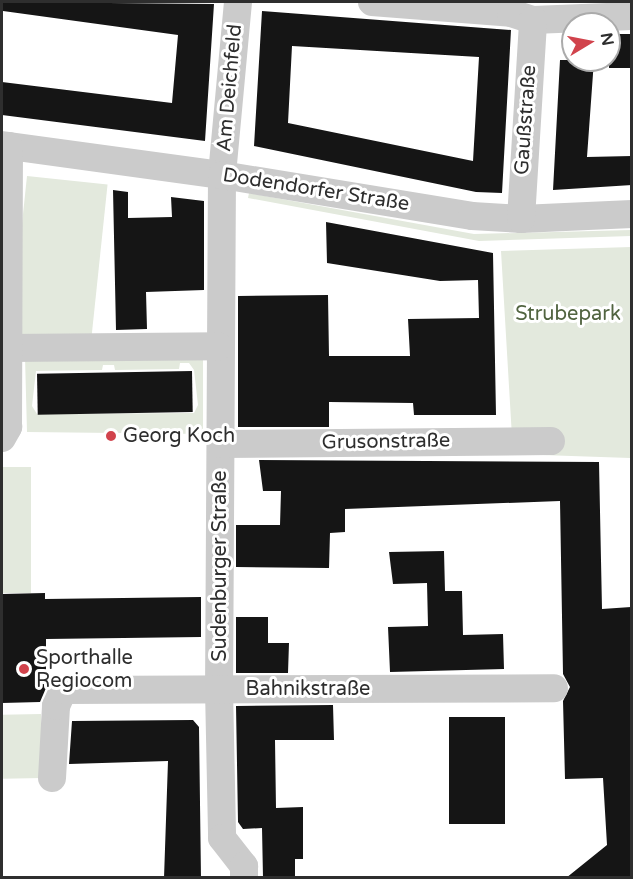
<!DOCTYPE html>
<meta charset="utf-8">
<style>
body{margin:0}
#map{position:relative;width:633px;height:879px;overflow:hidden;background:#fff;font-family:"Varela Round",sans-serif}
div>[style]{position:absolute}
[style*='--x']{left:calc(var(--x)*1px);top:calc(var(--y)*1px);width:calc(var(--w)*1px);rotate:calc(var(--a)*1deg)}
.green>*{inset:0;background:#e3e9dd;transform-origin:0 0}
.building>*{inset:0;background:#151515;transform-origin:0 0}
.minor>*{height:28px;margin:-14px;padding:0 14px;transform-origin:14px;border-radius:14px;background:#cbcbcb}
.dots>*{width:16px;height:16px;translate:-50% -50%;box-sizing:border-box;border:3px solid #fff;border-radius:50%}
span{translate:-50% -50%;white-space:nowrap;text-align:center;line-height:1.15;-webkit-text-stroke:6px #fff;paint-order:stroke}
.street-label{font-size:20px;color:#2e2e2e}
.park-label{font-size:20px;color:#516440}
.poi-label{font-size:20px;color:#2e2e2e}
.left{translate:0 -50%;text-align:left}
.frame{position:absolute;inset:0;border:3px solid #2e2e2e;pointer-events:none}
.north{position:absolute;left:561px;top:12px;width:60px;height:60px;box-sizing:border-box;background:#fff;border:2px solid #ababab;border-radius:50%;rotate:80deg;font-size:16px;font-weight:700;line-height:24px;text-align:center;color:#2e2e2e}
.north::after{content:'';display:block;margin:auto;width:21px;height:27px;background:#d1434c;clip-path:polygon(50% 0,100% 100%,50% 72%,0 100%)}
</style>
<div id="map">
<div class="green">
<div style="left:27px;top:176px;width:81px;height:163px;rotate:6deg"></div>
<div style="clip-path:polygon(249px 193px,474px 234px,631px 230px,631px 236px,479px 241px,248px 198px)"></div>
<div style="clip-path:polygon(631px 247px,631px 506px,630px 458px,513px 454px,501px 251px)"></div>
<div style="clip-path:polygon(evenodd,203px 354px,203px 434px,27px 432px,25px 357px,203px 354px,180px 363px,189px 363px,194px 370px,198px 405px,194px 413px,37px 414px,32px 406px,36px 371px,102px 370px,103px 365px,114px 365px,115px 370px,179px 369px,180px 363px)"></div>
<div style="left:31px;top:467px;width:126px;height:29px;rotate:90deg"></div>
<div style="left:41px;top:714px;width:64px;height:39px;rotate:89deg"></div>
</div>
<div class="building">
<div style="clip-path:polygon(3px 2px,214px 4px,205px 141px,2px 115px,2px 82px,172px 103px,178px 35px,3px 11px)"></div>
<div style="clip-path:polygon(evenodd,262px 11px,511px 30px,502px 193px,476px 192px,254px 146px,262px 11px,292px 46px,479px 57px,473px 161px,288px 123px,292px 46px)"></div>
<div style="left:632px;top:34px;width:34px;height:23px;rotate:90deg"></div>
<div style="clip-path:polygon(560px 60px,594px 60px,587px 157px,632px 156px,632px 185px,553px 190px)"></div>
<div style="clip-path:polygon(113px 190px,128px 192px,128px 218px,172px 217px,171px 197px,204px 201px,204px 290px,146px 292px,147px 329px,116px 330px)"></div>
<div style="clip-path:polygon(326px 222px,493px 253px,496px 415px,414px 415px,413px 403px,329px 402px,329px 427px,238px 427px,238px 296px,328px 295px,329px 356px,410px 356px,408px 319px,479px 318px,478px 280px,440px 281px,327px 263px)"></div>
<div style="left:192px;top:371px;width:41px;height:155px;rotate:89deg"></div>
<div style="clip-path:polygon(259px 460px,599px 462px,602px 609px,631px 607px,632px 878px,566px 878px,607px 845px,603px 778px,565px 779px,563px 701px,570px 687px,563px 674px,560px 501px,345px 509px,345px 532px,330px 533px,329px 568px,236px 567px,236px 525px,280px 525px,281px 491px,263px 491px)"></div>
<div style="clip-path:polygon(444px 551px,445px 591px,462px 591px,463px 635px,503px 634px,504px 669px,390px 672px,388px 627px,428px 626px,427px 583px,393px 584px,389px 552px)"></div>
<div style="clip-path:polygon(45px 593px,45px 599px,201px 597px,201px 637px,46px 639px,46px 688px,40px 702px,2px 703px,2px 594px)"></div>
<div style="clip-path:polygon(236px 617px,268px 617px,268px 643px,289px 643px,288px 673px,236px 673px)"></div>
<div style="clip-path:polygon(333px 705px,334px 740px,275px 740px,276px 808px,303px 807px,303px 859px,295px 859px,295px 878px,263px 878px,262px 828px,243px 829px,238px 822px,236px 706px)"></div>
<div style="left:449px;top:717px;width:56px;height:107px"></div>
<div style="clip-path:polygon(193px 720px,199px 727px,201px 878px,164px 878px,168px 761px,69px 764px,72px 721px)"></div>
</div>
<div class="minor">
<div style="--x:238;--y:2;--w:174;--a:95.3"></div>
<div style="--x:222;--y:175;--w:514;--a:90.33"></div>
<div style="--x:219;--y:689;--w:149;--a:88.8"></div>
<div style="--x:222;--y:838;--w:36;--a:52"></div>
<div style="--x:244;--y:866;--w:12;--a:90"></div>
<div style="--x:372;--y:2;--w:139;--a:4.5"></div>
<div style="--x:511;--y:13;--w:23;--a:18"></div>
<div style="--x:533;--y:20;--w:99;--a:-2.3"></div>
<div style="--x:2;--y:145;--w:222;--a:7.8"></div>
<div style="--x:222;--y:175;--w:253;--a:9.3"></div>
<div style="--x:472;--y:216;--w:49;--a:3.5"></div>
<div style="--x:521;--y:219;--w:111;--a:-2.6"></div>
<div style="--x:521;--y:219;--w:199;--a:-86.5"></div>
<div style="--x:8;--y:348;--w:211;--a:-0.5"></div>
<div style="--x:2;--y:438;--w:13;--a:-61"></div>
<div style="--x:8;--y:427;--w:281;--a:-89.8"></div>
<div style="--x:221;--y:444;--w:330;--a:-0.5"></div>
<div style="--x:52;--y:778;--w:72;--a:-86.8"></div>
<div style="--x:56;--y:706;--w:17;--a:-66"></div>
<div style="--x:63;--y:690;--w:491;--a:-0.2"></div>
</div>
<div class="dots">
<div style="left:111px;top:436px;background:#d1434c"></div>
<div style="left:24px;top:669px;background:#d1434c"></div>
</div>
<div class="street-label">
<span style="left:230px;top:88px;rotate:-85deg">Am Deichfeld</span>
<span style="left:526px;top:120px;rotate:-86deg">Gaußstraße</span>
<span style="left:316px;top:190px;rotate:9deg">Dodendorfer Straße</span>
<span style="left:386px;top:442px;rotate:-1deg">Grusonstraße</span>
<span style="left:220px;top:566px;rotate:-90deg">Sudenburger Straße</span>
<span style="left:308px;top:689px">Bahnikstraße</span>
</div>
<div class="park-label">
<span style="left:568px;top:314px">Strubepark</span>
</div>
<div class="poi-label">
<span class="left" style="left:123px;top:436px">Georg Koch</span>
<span class="left" style="left:36px;top:670px">Sporthalle<br>Regiocom</span>
</div>
<div class="frame"></div>
<div class="north">N</div>
</div>
